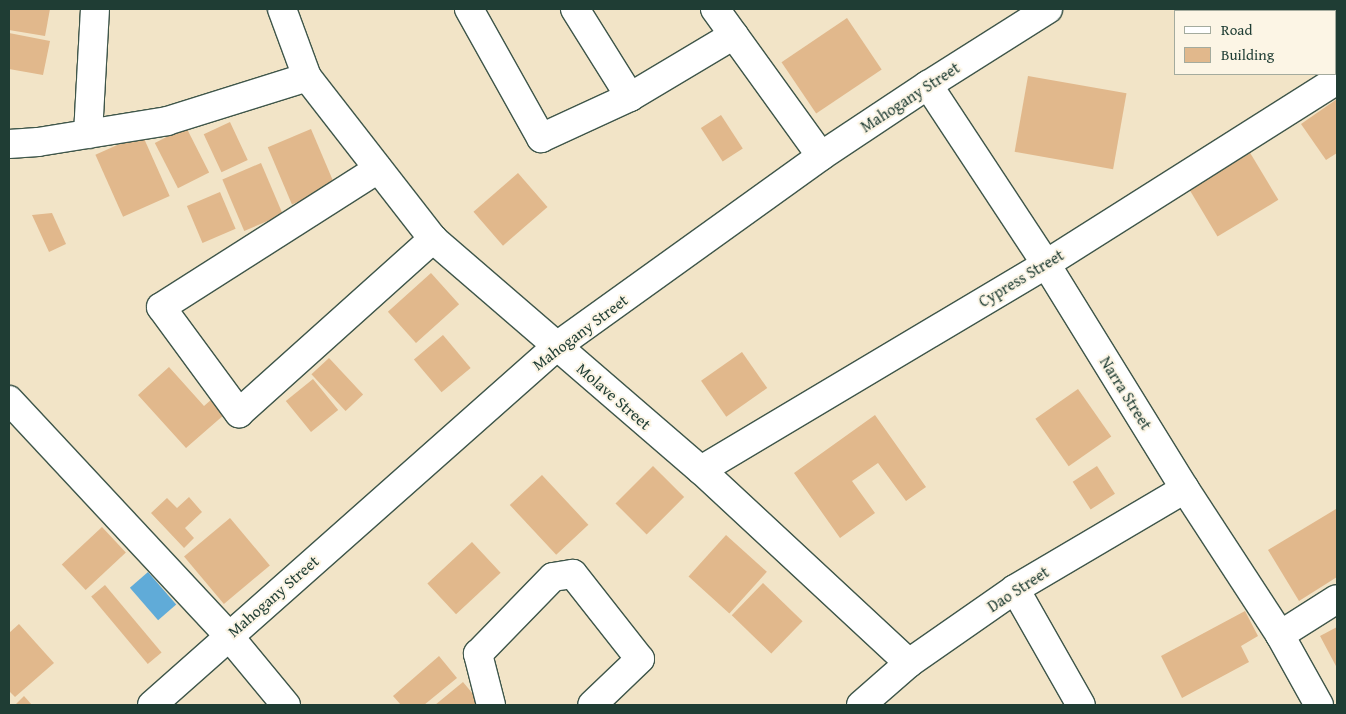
<!DOCTYPE html>
<style>
body{margin:0}
#map{position:relative;width:1346px;height:714px;overflow:hidden;background:#f2e4c7;font-family:"Gentium Book Plus",serif}
div>[style]{position:absolute}
[style*='--x']{left:calc(var(--x)*1px);top:calc(var(--y)*1px);width:calc(var(--w)*1px);rotate:calc(var(--a)*1deg)}
.water>*{inset:0;background:#60abd8;transform-origin:0 0}
.building>*{inset:0;background:#e1b88c;transform-origin:0 0}
.roads{filter:drop-shadow(1px 0 #3f564a) drop-shadow(-1px 0 #3f564a) drop-shadow(0 1px #3f564a) drop-shadow(0 -1px #3f564a)}
.minor>*{height:28px;margin:-14px;padding:0 14px;transform-origin:14px;border-radius:14px;background:#fff}
span{translate:-50% -50%;white-space:nowrap;text-align:center;line-height:1.15;-webkit-text-stroke:4px #fcf5e5;paint-order:stroke}
.street-label{font-size:16px;color:#1f3d34}
.frame{position:absolute;inset:0;border:10px solid #1f3d34;pointer-events:none}
.legend{position:absolute;left:1174px;top:10px;width:162px;height:65px;box-sizing:border-box;background:#fcf5e5;border:1px solid #a4ab9e;margin:0;padding:6px 9px;list-style:none;font-size:15px;color:#1f3d34}
.legend li{display:flex;align-items:center;gap:10px;height:25px}
.legend b{width:25px;border:1px solid #a4ab9e}
</style>
<div id="map">
<div class="water">
<div style="left:148px;top:572px;width:43px;height:24px;rotate:49deg"></div>
</div>
<div class="building">
<div style="clip-path:polygon(9px 9px,50px 9px,45px 36px,9px 30px)"></div>
<div style="left:847px;top:18px;width:62px;height:79px;rotate:56deg"></div>
<div style="clip-path:polygon(9px 33px,50px 41px,43px 75px,9px 69px)"></div>
<div style="left:1028px;top:76px;width:100px;height:77px;rotate:10deg"></div>
<div style="clip-path:polygon(1337px 99px,1337px 153px,1326px 160px,1301px 124px)"></div>
<div style="left:721px;top:115px;width:40px;height:24px;rotate:57deg"></div>
<div style="left:230px;top:122px;width:42px;height:29px;rotate:65deg"></div>
<div style="left:186px;top:127px;width:51px;height:35px;rotate:63deg"></div>
<div style="left:311px;top:129px;width:62px;height:47px;rotate:67deg"></div>
<div style="left:142px;top:134px;width:68px;height:51px;rotate:66deg"></div>
<div style="left:1249px;top:151px;width:57px;height:71px;rotate:59deg"></div>
<div style="left:261px;top:163px;width:56px;height:42px;rotate:67deg"></div>
<div style="left:518px;top:173px;width:45px;height:59px;rotate:49deg"></div>
<div style="left:220px;top:192px;width:40px;height:36px;rotate:67deg"></div>
<div style="clip-path:polygon(52px 213px,66px 244px,49px 252px,32px 215px)"></div>
<div style="left:431px;top:273px;width:42px;height:58px;rotate:48deg"></div>
<div style="left:443px;top:335px;width:43px;height:38px;rotate:50deg"></div>
<div style="left:742px;top:352px;width:44px;height:50px;rotate:55deg"></div>
<div style="left:329px;top:358px;width:50px;height:24px;rotate:47deg"></div>
<div style="clip-path:polygon(169px 367px,204px 406px,212px 399px,225px 414px,186px 448px,138px 395px)"></div>
<div style="left:313px;top:379px;width:40px;height:35px;rotate:51deg"></div>
<div style="left:1078px;top:389px;width:58px;height:52px;rotate:55deg"></div>
<div style="clip-path:polygon(875px 415px,926px 487px,906px 501px,878px 463px,852px 481px,875px 513px,840px 538px,794px 473px)"></div>
<div style="left:653px;top:466px;width:44px;height:53px;rotate:45deg"></div>
<div style="left:1097px;top:466px;width:33px;height:29px;rotate:57deg"></div>
<div style="left:542px;top:475px;width:68px;height:44px;rotate:47deg"></div>
<div style="clip-path:polygon(189px 497px,202px 512px,185px 528px,194px 538px,184px 548px,151px 513px,167px 498px,177px 508px)"></div>
<div style="clip-path:polygon(1336px 509px,1337px 577px,1299px 601px,1268px 550px)"></div>
<div style="left:230px;top:518px;width:62px;height:60px;rotate:50deg"></div>
<div style="left:102px;top:527px;width:35px;height:55px;rotate:47deg"></div>
<div style="left:726px;top:535px;width:55px;height:56px;rotate:42deg"></div>
<div style="left:472px;top:542px;width:42px;height:61px;rotate:47deg"></div>
<div style="left:763px;top:583px;width:55px;height:45px;rotate:44deg"></div>
<div style="left:105px;top:585px;width:88px;height:18px;rotate:50deg"></div>
<div style="clip-path:polygon(1245px 611px,1258px 636px,1241px 646px,1249px 662px,1182px 698px,1161px 656px)"></div>
<div style="clip-path:polygon(19px 624px,54px 663px,15px 697px,9px 691px,9px 633px)"></div>
<div style="clip-path:polygon(1337px 627px,1337px 668px,1320px 636px)"></div>
<div style="clip-path:polygon(439px 656px,457px 678px,424px 705px,401px 705px,393px 696px)"></div>
<div style="clip-path:polygon(463px 682px,482px 705px,435px 705px)"></div>
<div style="clip-path:polygon(24px 696px,32px 705px,15px 705px)"></div>
</div>
<div class="roads">
<div class="minor">
<div style="--x:282;--y:9;--w:72;--a:69.8"></div>
<div style="--x:307;--y:77;--w:205;--a:52.1"></div>
<div style="--x:433;--y:239;--w:354;--a:40.8"></div>
<div style="--x:701;--y:470;--w:284;--a:42.9"></div>
<div style="--x:469;--y:9;--w:148;--a:60.8"></div>
<div style="--x:541;--y:138;--w:98;--a:-24.7"></div>
<div style="--x:630;--y:97;--w:121;--a:-30.8"></div>
<div style="--x:575;--y:9;--w:104;--a:58"></div>
<div style="--x:715;--y:9;--w:181;--a:54.2"></div>
<div style="--x:928;--y:85;--w:214;--a:56.6"></div>
<div style="--x:1046;--y:264;--w:264;--a:58.3"></div>
<div style="--x:1185;--y:489;--w:174;--a:56.9"></div>
<div style="--x:1280;--y:635;--w:80;--a:60.9"></div>
<div style="--x:88;--y:134;--w:125;--a:-86.8"></div>
<div style="--x:9;--y:144;--w:29;--a:-4"></div>
<div style="--x:38;--y:142;--w:131;--a:-9.2"></div>
<div style="--x:167;--y:121;--w:147;--a:-17.4"></div>
<div style="--x:378;--y:169;--w:257;--a:147.5"></div>
<div style="--x:161;--y:307;--w:132;--a:53.7"></div>
<div style="--x:239;--y:413;--w:261;--a:-41.9"></div>
<div style="--x:9;--y:400;--w:321;--a:47"></div>
<div style="--x:228;--y:635;--w:91;--a:50.4"></div>
<div style="--x:701;--y:470;--w:402;--a:-30.8"></div>
<div style="--x:1046;--y:264;--w:344;--a:-32.3"></div>
<div style="--x:1015;--y:589;--w:133;--a:60.4"></div>
<div style="--x:1280;--y:635;--w:67;--a:-32.3"></div>
<div style="--x:152;--y:705;--w:541;--a:-41.55"></div>
<div style="--x:557;--y:346;--w:325;--a:-35.7"></div>
<div style="--x:821;--y:156;--w:128;--a:-33.6"></div>
<div style="--x:928;--y:85;--w:142;--a:-32.3"></div>
<div style="--x:491;--y:705;--w:53;--a:-104.3"></div>
<div style="--x:478;--y:654;--w:107;--a:-45.8"></div>
<div style="--x:553;--y:577;--w:20;--a:-9"></div>
<div style="--x:573;--y:574;--w:108;--a:51.8"></div>
<div style="--x:640;--y:659;--w:66;--a:136.2"></div>
<div style="--x:861;--y:705;--w:64;--a:-41.2"></div>
<div style="--x:909;--y:663;--w:129;--a:-34.9"></div>
<div style="--x:1015;--y:589;--w:197;--a:-30.5"></div>
</div>
</div>
<div class="street-label">
<span style="left:910px;top:97px;rotate:-33deg">Mahogany Street</span>
<span style="left:1021px;top:278px;rotate:-31deg">Cypress Street</span>
<span style="left:580px;top:332px;rotate:-37deg">Mahogany Street</span>
<span style="left:1126px;top:393px;rotate:58deg">Narra Street</span>
<span style="left:614px;top:396px;rotate:41deg">Molave Street</span>
<span style="left:1018px;top:589px;rotate:-33deg">Dao Street</span>
<span style="left:273px;top:596px;rotate:-41deg">Mahogany Street</span>
</div>
<div class="frame"></div>
<ul class="legend">
<li><b style="height:6px;background:#fff"></b>Road</li>
<li><b style="height:14px;background:#e1b88c"></b>Building</li>
</ul>
</div>
